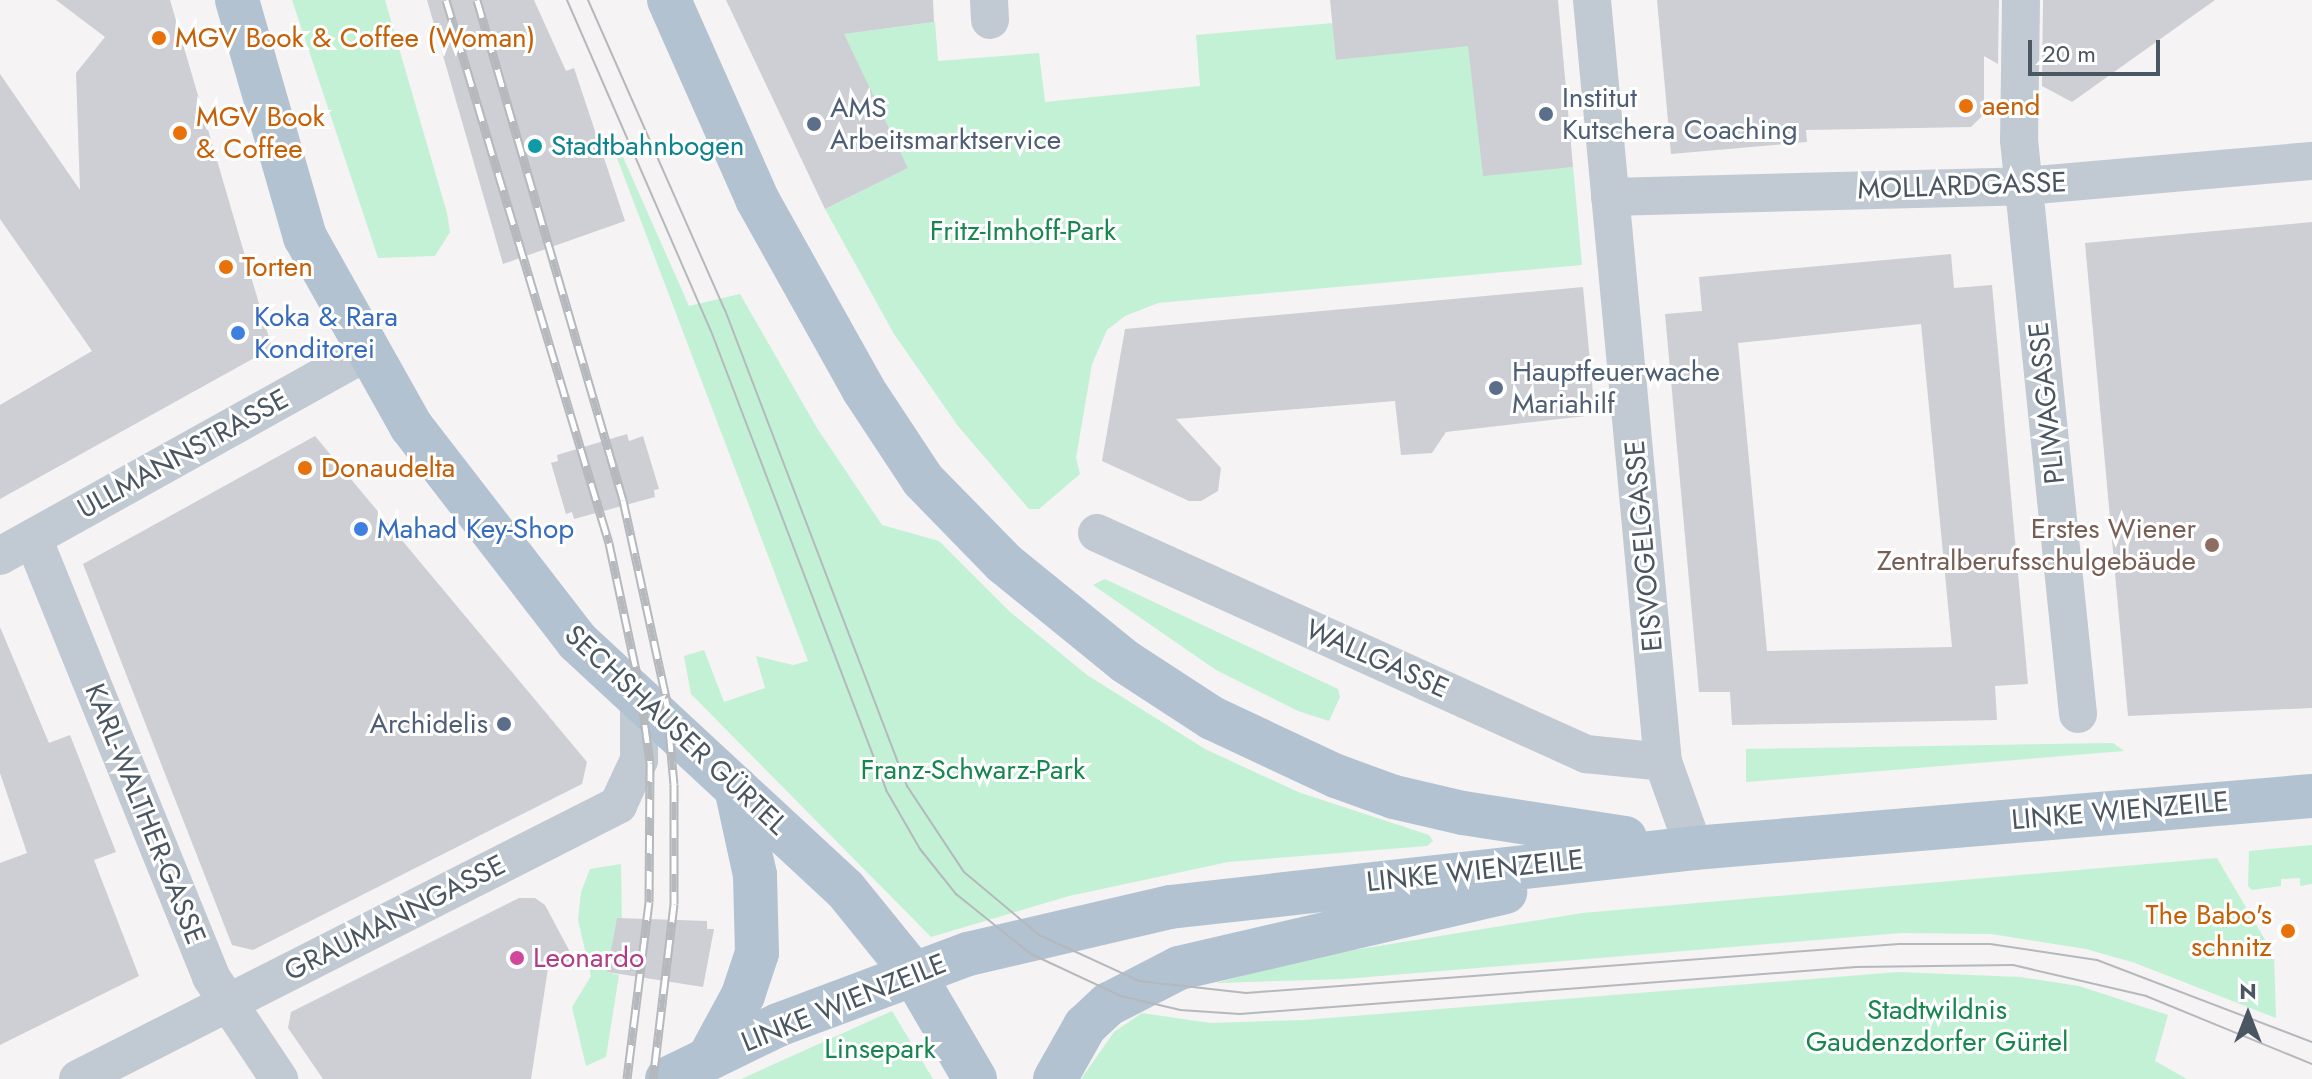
<!DOCTYPE html>
<meta charset="utf-8">
<style>
body{margin:0}
#map{position:relative;width:2312px;height:1079px;overflow:hidden;background:#f5f3f3;font-family:Jost,sans-serif}
div>[style]{position:absolute}
[style*='--x']{left:calc(var(--x)*1px);top:calc(var(--y)*1px);width:calc(var(--w)*1px);rotate:calc(var(--a)*1deg)}
.green>*{inset:0;background:#c3f1d5}
.building>*{inset:0;background:#cdcfd5}
.street>*{height:38px;margin:-19px;padding:0 19px;transform-origin:19px;border-radius:19px;background:#c1cad2}
.primary>*{height:44px;margin:-22px;padding:0 22px;transform-origin:22px;border-radius:22px;background:#b3c2d1}
.tram>*{height:2px;margin:-1px;padding:0 1px;transform-origin:1px;border-radius:1px;background:#b5b8bd}
.rail>*{height:9px;margin-top:-4.5px;transform-origin:0;background:repeating-linear-gradient(90deg,#fff 0 18px,#b5b8bd 0 36px);box-sizing:border-box;border-block:2px solid #b5b8bd}
.dots>*{width:22px;height:22px;translate:-50% -50%;box-sizing:border-box;border:4px solid #fff;border-radius:50%}
span{translate:-50% -50%;white-space:nowrap;text-align:center;line-height:1.15;-webkit-text-stroke:6px #fff;paint-order:stroke}
.food-label{font-size:28px;color:#c56008}
.left{translate:0 -50%;text-align:left}
.right{translate:-100% -50%;text-align:right}
.service-label{font-size:28px;color:#4e5e75}
.culture-label{font-size:28px;color:#0d838f}
.street-label{font-size:28px;color:#4a5661}
.park-label{font-size:28px;color:#17864f}
.shop-label{font-size:28px;color:#366cbe}
.education-label{font-size:28px;color:#785e54}
.hotel-label{font-size:28px;color:#b23c85}
.north{position:absolute;left:2208px;top:975px;width:80px;height:80px;-webkit-text-stroke:6px #fff;paint-order:stroke;rotate:0deg;font-size:22px;font-weight:700;line-height:32px;text-align:center;color:#4a5661}
.north::after{content:'';display:block;margin:auto;width:28px;height:36px;background:#4a5661;clip-path:polygon(50% 0,100% 100%,50% 72%,0 100%)}
.scale{position:absolute;left:2028px;top:40px;width:132px;height:36px;box-sizing:border-box;border:4px solid #4a5661;border-top:0;padding-left:10px;font-size:24px;line-height:28px;white-space:nowrap;color:#4a5661;-webkit-text-stroke:6px #fff;paint-order:stroke}
</style>
<div id="map">
<div class="green">
<div style="clip-path:polygon(292px 0,385px 0,447px 213px,450px 232px,435px 256px,378px 258px)"></div>
<div style="clip-path:polygon(935px 22px,938px 61px,1039px 53px,1045px 102px,1200px 86px,1196px 35px,1333px 23px,1337px 60px,1469px 44px,1483px 175px,1573px 167px,1582px 265px,1158px 303px,1125px 316px,1107px 330px,1092px 364px,1076px 458px,1080px 474px,1039px 509px,1029px 509px,958px 426px,894px 334px,825px 209px,908px 168px,843px 34px)"></div>
<div style="clip-path:polygon(623px 157px,689px 306px,740px 294px,817px 428px,882px 525px,939px 541px,1009px 611px,1087px 675px,1205px 749px,1298px 792px,1429px 835px,1433px 841px,1427px 846px,1228px 862px,1069px 896px,931px 937px,691px 694px,684px 656px,704px 650px,724px 702px,765px 688px,756px 656px,793px 665px,808px 661px,617px 158px)"></div>
<div style="clip-path:polygon(1105px 579px,1338px 689px,1340px 697px,1329px 721px,1298px 711px,1216px 670px,1093px 585px)"></div>
<div style="clip-path:polygon(2113px 743px,2124px 751px,1746px 782px,1746px 749px)"></div>
<div style="clip-path:polygon(2312px 845px,2312px 884px,2300px 886px,2300px 878px,2281px 879px,2281px 886px,2252px 890px,2248px 886px,2249px 851px)"></div>
<div style="clip-path:polygon(2217px 858px,2274px 955px,2276px 1018px,2135px 963px,2086px 949px,1991px 934px,1901px 933px,1344px 979px,1216px 983px,1311px 957px,1582px 913px)"></div>
<div style="clip-path:polygon(621px 864px,622px 922px,607px 972px,619px 975px,606px 1057px,586px 1066px,572px 1007px,591px 976px,578px 920px,581px 892px,590px 869px)"></div>
<div style="clip-path:polygon(1898px 972px,2020px 977px,2079px 986px,2168px 1015px,2155px 1061px,2187px 1079px,1081px 1079px,1114px 1032px,1142px 1013px,1210px 1023px,1304px 1020px)"></div>
<div style="clip-path:polygon(892px 1011px,933px 1079px,741px 1079px)"></div>
</div>
<div class="building">
<div style="clip-path:polygon(56px 0,170px 0,272px 348px,0 499px,0 405px,92px 351px,0 219px,0 74px,80px 190px,76px 73px,105px 37px)"></div>
<div style="clip-path:polygon(427px 0,534px 0,566px 71px,574px 68px,625px 221px,503px 264px)"></div>
<div style="clip-path:polygon(726px 0,933px 0,934px 22px,844px 34px,908px 168px,825px 209px)"></div>
<div style="clip-path:polygon(1330px 0,1558px 0,1573px 167px,1483px 176px,1468px 46px,1336px 60px)"></div>
<div style="clip-path:polygon(1657px 0,1999px 0,1998px 64px,1984px 56px,1984px 114px,1971px 127px,1806px 130px,1807px 142px,1671px 154px)"></div>
<div style="clip-path:polygon(2043px 0,2215px 0,2072px 102px,2042px 86px)"></div>
<div style="clip-path:polygon(2312px 222px,2312px 708px,2128px 716px,2085px 243px)"></div>
<div style="clip-path:polygon(evenodd,1951px 254px,1954px 288px,1992px 285px,2028px 684px,1995px 686px,1997px 720px,1732px 725px,1730px 692px,1699px 692px,1665px 314px,1702px 311px,1699px 277px,1951px 254px,1921px 324px,1952px 647px,1767px 651px,1738px 343px,1921px 324px)"></div>
<div style="clip-path:polygon(1583px 287px,1595px 415px,1446px 432px,1432px 453px,1401px 455px,1395px 401px,1176px 419px,1221px 468px,1218px 491px,1201px 501px,1189px 501px,1102px 461px,1125px 329px)"></div>
<div style="clip-path:polygon(627px 434px,629px 441px,643px 436px,659px 489px,654px 490px,655px 497px,574px 519px,572px 512px,566px 514px,551px 463px,558px 461px,557px 455px)"></div>
<div style="clip-path:polygon(315px 436px,587px 762px,582px 784px,253px 950px,232px 945px,83px 564px)"></div>
<div style="clip-path:polygon(0 627px,49px 743px,70px 735px,116px 852px,94px 860px,139px 976px,0 1045px,0 863px,27px 853px,0 773px)"></div>
<div style="clip-path:polygon(519px 898px,535px 898px,545px 905px,578px 967px,549px 962px,531px 1079px,323px 1079px,288px 1028px,291px 1012px)"></div>
<div style="clip-path:polygon(617px 918px,707px 921px,707px 929px,714px 929px,703px 987px,607px 972px)"></div>
</div>
<div class="street">
<div style="--x:989;--y:0;--w:20;--a:87"></div>
<div style="--x:1592;--y:0;--w:765;--a:84.68"></div>
<div style="--x:1663;--y:762;--w:91;--a:70.2"></div>
<div style="--x:2021;--y:0;--w:140;--a:90.8"></div>
<div style="--x:2019;--y:140;--w:577;--a:84.13"></div>
<div style="--x:1610;--y:197;--w:415;--a:-1.5"></div>
<div style="--x:2025;--y:186;--w:288;--a:-5"></div>
<div style="--x:1097;--y:533;--w:537;--a:24.32"></div>
<div style="--x:1586;--y:754;--w:77;--a:5.9"></div>
<div style="--x:33;--y:538;--w:474;--a:67.9"></div>
<div style="--x:211;--y:977;--w:123;--a:56.3"></div>
<div style="--x:0;--y:556;--w:419;--a:-29.1"></div>
<div style="--x:78;--y:1079;--w:606;--a:-26.9"></div>
<div style="--x:618;--y:805;--w:50;--a:-65"></div>
<div style="--x:639;--y:760;--w:57;--a:-90"></div>
</div>
<div class="primary">
<div style="--x:237;--y:0;--w:247;--a:74"></div>
<div style="--x:305;--y:237;--w:217;--a:60.7"></div>
<div style="--x:411;--y:426;--w:272;--a:52.3"></div>
<div style="--x:577;--y:641;--w:365;--a:42.8"></div>
<div style="--x:845;--y:889;--w:108;--a:51"></div>
<div style="--x:913;--y:973;--w:123;--a:59.7"></div>
<div style="--x:669;--y:0;--w:218;--a:66.1"></div>
<div style="--x:757;--y:199;--w:218;--a:60.8"></div>
<div style="--x:863;--y:389;--w:109;--a:56.6"></div>
<div style="--x:923;--y:480;--w:116;--a:45.7"></div>
<div style="--x:1004;--y:563;--w:157;--a:39.1"></div>
<div style="--x:1126;--y:662;--w:103;--a:33.1"></div>
<div style="--x:1212;--y:718;--w:137;--a:25.1"></div>
<div style="--x:1336;--y:776;--w:62;--a:19.9"></div>
<div style="--x:1394;--y:797;--w:71;--a:13.1"></div>
<div style="--x:1463;--y:813;--w:164;--a:8.8"></div>
<div style="--x:709;--y:1058;--w:72;--a:-61.6"></div>
<div style="--x:743;--y:995;--w:44;--a:-71.6"></div>
<div style="--x:757;--y:953;--w:78;--a:-91.5"></div>
<div style="--x:755;--y:875;--w:89;--a:-102.3"></div>
<div style="--x:667;--y:1079;--w:123;--a:-25.9"></div>
<div style="--x:778;--y:1025;--w:203;--a:-20.5"></div>
<div style="--x:968;--y:954;--w:207;--a:-13.1"></div>
<div style="--x:1170;--y:907;--w:527;--a:-6.42"></div>
<div style="--x:1694;--y:848;--w:620;--a:-4.81"></div>
<div style="--x:1055;--y:1079;--w:61;--a:-60.5"></div>
<div style="--x:1085;--y:1026;--w:33;--a:-43"></div>
<div style="--x:1109;--y:1004;--w:79;--a:-27.2"></div>
<div style="--x:1179;--y:968;--w:335;--a:-13.1"></div>
</div>
<div class="tram">
<div style="--x:567;--y:0;--w:361;--a:66.5"></div>
<div style="--x:711;--y:331;--w:491;--a:69.1"></div>
<div style="--x:886;--y:790;--w:68;--a:60"></div>
<div style="--x:920;--y:849;--w:58;--a:51.3"></div>
<div style="--x:956;--y:894;--w:96;--a:38.7"></div>
<div style="--x:1031;--y:954;--w:99;--a:25"></div>
<div style="--x:1121;--y:996;--w:61;--a:13.3"></div>
<div style="--x:1180;--y:1010;--w:60;--a:3.8"></div>
<div style="--x:1240;--y:1014;--w:618;--a:-4.36"></div>
<div style="--x:1856;--y:967;--w:157;--a:-0.7"></div>
<div style="--x:2013;--y:965;--w:137;--a:13.1"></div>
<div style="--x:2146;--y:996;--w:179;--a:22.3"></div>
<div style="--x:588;--y:0;--w:339;--a:66.2"></div>
<div style="--x:725;--y:310;--w:510;--a:69.08"></div>
<div style="--x:907;--y:786;--w:103;--a:56.5"></div>
<div style="--x:964;--y:872;--w:98;--a:40"></div>
<div style="--x:1039;--y:935;--w:110;--a:24.7"></div>
<div style="--x:1139;--y:981;--w:108;--a:6.4"></div>
<div style="--x:1246;--y:993;--w:655;--a:-4.29"></div>
<div style="--x:1899;--y:944;--w:91;--a:0"></div>
<div style="--x:1990;--y:944;--w:108;--a:8.5"></div>
<div style="--x:2097;--y:960;--w:230;--a:20.9"></div>
</div>
<div class="rail">
<div style="--x:446;--y:0;--w:567;--a:73.29"></div>
<div style="--x:609;--y:543;--w:149;--a:78"></div>
<div style="--x:640;--y:689;--w:75;--a:82.3"></div>
<div style="--x:650;--y:763;--w:139;--a:90.4"></div>
<div style="--x:649;--y:902;--w:178;--a:97.1"></div>
<div style="--x:477;--y:0;--w:521;--a:73.72"></div>
<div style="--x:623;--y:500;--w:203;--a:77.7"></div>
<div style="--x:666;--y:698;--w:86;--a:84.7"></div>
<div style="--x:674;--y:784;--w:120;--a:90"></div>
<div style="--x:674;--y:904;--w:176;--a:96.8"></div>
</div>
<div class="dots">
<div style="left:159px;top:38px;background:#e8710a"></div>
<div style="left:1966px;top:106px;background:#e8710a"></div>
<div style="left:1546px;top:114px;background:#5c6f8a"></div>
<div style="left:814px;top:124px;background:#5c6f8a"></div>
<div style="left:180px;top:133px;background:#e8710a"></div>
<div style="left:535px;top:146px;background:#0f9aa8"></div>
<div style="left:226px;top:267px;background:#e8710a"></div>
<div style="left:238px;top:333px;background:#3f7fe0"></div>
<div style="left:1496px;top:388px;background:#5c6f8a"></div>
<div style="left:305px;top:468px;background:#e8710a"></div>
<div style="left:361px;top:529px;background:#3f7fe0"></div>
<div style="left:2212px;top:545px;background:#8d6e63"></div>
<div style="left:504px;top:724px;background:#5c6f8a"></div>
<div style="left:2288px;top:931px;background:#e8710a"></div>
<div style="left:517px;top:958px;background:#d1479c"></div>
</div>
<div class="food-label">
<span class="left" style="left:175px;top:38px">MGV Book &amp; Coffee (Woman)</span>
<span class="left" style="left:1982px;top:106px">aend</span>
<span class="left" style="left:196px;top:133px">MGV Book<br>&amp; Coffee</span>
<span class="left" style="left:242px;top:267px">Torten</span>
<span class="left" style="left:321px;top:468px">Donaudelta</span>
<span class="right" style="left:2272px;top:931px">The Babo's<br>schnitz</span>
</div>
<div class="service-label">
<span class="left" style="left:1562px;top:114px">Institut<br>Kutschera Coaching</span>
<span class="left" style="left:830px;top:124px">AMS<br>Arbeitsmarktservice</span>
<span class="left" style="left:1512px;top:388px">Hauptfeuerwache<br>Mariahilf</span>
<span class="right" style="left:488px;top:724px">Archidelis</span>
</div>
<div class="culture-label">
<span class="left" style="left:551px;top:146px">Stadtbahnbogen</span>
</div>
<div class="street-label">
<span style="left:1962px;top:186px;rotate:-2deg">MOLLARDGASSE</span>
<span style="left:2047px;top:403px;rotate:-96deg">PLIWAGASSE</span>
<span style="left:183px;top:454px;rotate:-29deg">ULLMANNSTRASSE</span>
<span style="left:1644px;top:546px;rotate:-95deg">EISVOGELGASSE</span>
<span style="left:1377px;top:659px;rotate:24deg">WALLGASSE</span>
<span style="left:676px;top:730px;rotate:43deg">SECHSHAUSER GÜRTEL</span>
<span style="left:2120px;top:811px;rotate:-5deg">LINKE WIENZEILE</span>
<span style="left:145px;top:814px;rotate:68deg">KARL-WALTHER-GASSE</span>
<span style="left:1475px;top:871px;rotate:-6deg">LINKE WIENZEILE</span>
<span style="left:395px;top:918px;rotate:-27deg">GRAUMANNGASSE</span>
<span style="left:844px;top:1003px;rotate:-22deg">LINKE WIENZEILE</span>
</div>
<div class="park-label">
<span style="left:1023px;top:231px">Fritz-Imhoff-Park</span>
<span style="left:973px;top:770px">Franz-Schwarz-Park</span>
<span style="left:1937px;top:1026px">Stadtwildnis<br>Gaudenzdorfer Gürtel</span>
<span style="left:880px;top:1049px">Linsepark</span>
</div>
<div class="shop-label">
<span class="left" style="left:254px;top:333px">Koka &amp; Rara<br>Konditorei</span>
<span class="left" style="left:377px;top:529px">Mahad Key-Shop</span>
</div>
<div class="education-label">
<span class="right" style="left:2196px;top:545px">Erstes Wiener<br>Zentralberufsschulgebäude</span>
</div>
<div class="hotel-label">
<span class="left" style="left:533px;top:958px">Leonardo</span>
</div>
<div class="north">N</div>
<div class="scale">20 m</div>
</div>
